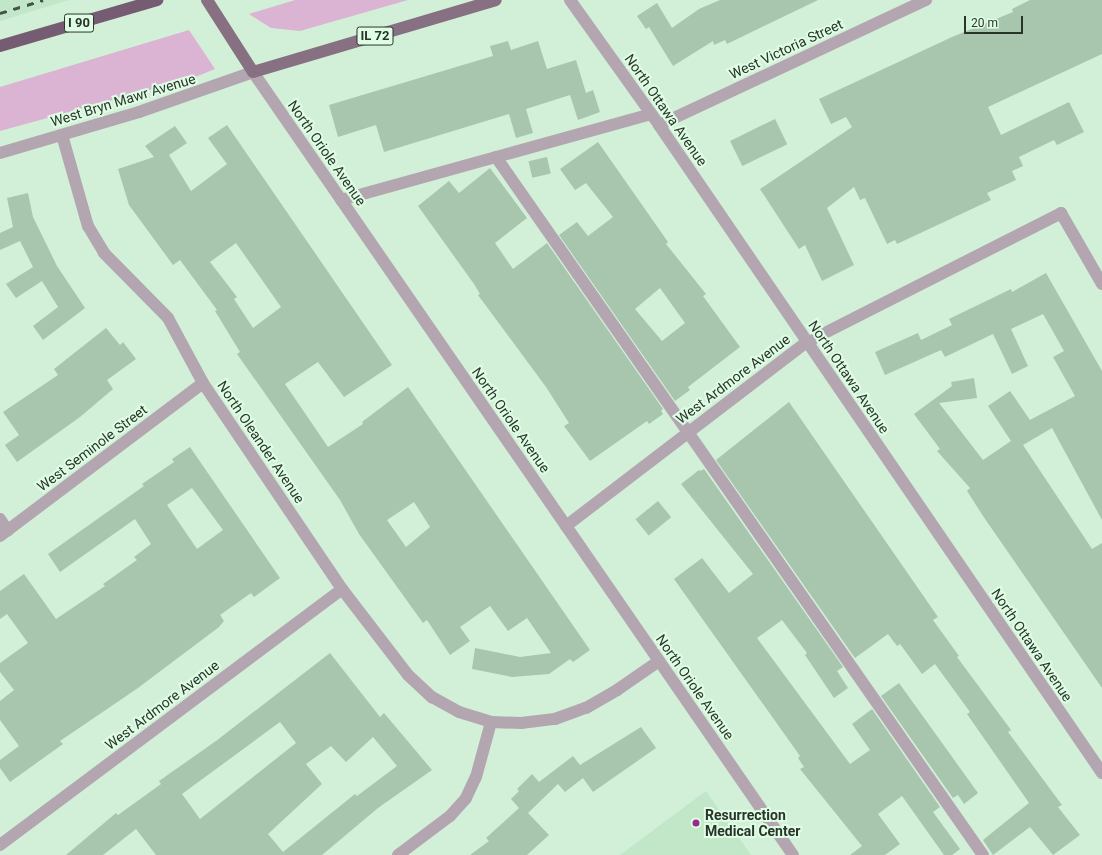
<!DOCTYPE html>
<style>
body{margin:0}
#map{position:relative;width:1102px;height:855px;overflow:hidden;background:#d2f0d7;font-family:Roboto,sans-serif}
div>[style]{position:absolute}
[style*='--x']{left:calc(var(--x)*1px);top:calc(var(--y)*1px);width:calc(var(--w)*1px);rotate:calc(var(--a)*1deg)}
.built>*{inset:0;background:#c1e6c8}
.green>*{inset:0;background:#dbb3d3}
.building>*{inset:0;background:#a8c5ad;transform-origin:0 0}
.minor>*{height:12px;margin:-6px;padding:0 6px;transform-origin:6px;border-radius:6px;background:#b3a6b0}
.major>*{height:12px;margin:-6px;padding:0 6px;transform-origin:6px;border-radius:6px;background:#877082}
.highway>*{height:12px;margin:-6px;padding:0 6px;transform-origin:6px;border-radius:6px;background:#765c72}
.rail>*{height:3px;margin-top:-1.5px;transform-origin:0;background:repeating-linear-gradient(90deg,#455448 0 7px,transparent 0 14px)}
.dots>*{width:11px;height:11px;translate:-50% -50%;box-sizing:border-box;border:2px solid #dffde4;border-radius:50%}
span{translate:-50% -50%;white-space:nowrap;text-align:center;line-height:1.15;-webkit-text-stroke:4px #dffde4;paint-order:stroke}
.shield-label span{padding:1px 3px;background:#dffde4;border:1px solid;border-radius:3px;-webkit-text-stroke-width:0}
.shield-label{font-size:13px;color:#29352b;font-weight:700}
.street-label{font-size:14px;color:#29352b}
.poi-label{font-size:14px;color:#29352b;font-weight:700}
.left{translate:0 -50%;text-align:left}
.scale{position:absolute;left:964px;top:16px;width:59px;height:18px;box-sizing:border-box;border:2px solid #29352b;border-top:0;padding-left:5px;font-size:12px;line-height:14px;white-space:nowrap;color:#29352b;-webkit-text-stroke:3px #dffde4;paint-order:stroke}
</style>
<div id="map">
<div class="built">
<div style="clip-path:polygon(0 0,69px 0,0 21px)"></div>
<div style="clip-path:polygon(706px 791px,751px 855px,620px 855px)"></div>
</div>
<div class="green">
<div style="clip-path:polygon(295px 0,408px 0,300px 31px,271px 28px,249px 14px)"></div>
<div style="clip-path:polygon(189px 30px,215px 69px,193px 78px,0 131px,0 87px)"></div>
</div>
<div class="building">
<div style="clip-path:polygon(720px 0,818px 0,727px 44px,725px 40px,714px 45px,713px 41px,673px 66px,649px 27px,646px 29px,637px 16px,657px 3px,672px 28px,699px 9px)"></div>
<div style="clip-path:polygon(1030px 0,1102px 0,1102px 54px,988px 107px,1001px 135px,1069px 102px,1084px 132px,1057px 145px,1054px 140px,1019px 157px,1023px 166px,1012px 171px,1016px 180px,987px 193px,991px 200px,897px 244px,895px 240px,887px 244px,865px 198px,860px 200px,854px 187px,827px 208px,854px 265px,822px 281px,805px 245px,799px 249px,760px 189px,852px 127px,846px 117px,831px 124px,819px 99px,952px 37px,1013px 12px,1012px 9px)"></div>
<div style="clip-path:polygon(508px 41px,511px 50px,538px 41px,547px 69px,576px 60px,586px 93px,593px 90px,600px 112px,578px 120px,570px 95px,526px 109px,533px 133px,516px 138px,509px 114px,384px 152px,376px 125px,338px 137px,329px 105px,493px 56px,490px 46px)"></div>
<div style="left:775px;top:119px;width:28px;height:50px;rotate:64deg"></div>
<div style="clip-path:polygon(evenodd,227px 125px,392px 365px,344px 397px,318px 362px,285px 384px,328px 447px,363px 424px,362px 422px,408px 387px,590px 650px,573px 662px,570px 659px,549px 674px,512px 677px,472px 669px,475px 648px,520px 657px,551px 653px,527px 618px,508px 631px,490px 606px,460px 627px,470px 641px,450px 655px,427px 620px,423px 623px,359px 534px,340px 500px,237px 354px,240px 352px,215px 311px,217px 310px,180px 260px,173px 265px,129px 205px,118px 169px,154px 157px,145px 146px,175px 126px,187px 143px,169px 155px,191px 191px,227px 164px,208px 138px,227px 125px,236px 243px,281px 307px,253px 328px,234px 299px,237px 297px,210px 262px,236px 243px,227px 125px,414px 502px,430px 527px,406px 547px,387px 520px,414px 502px)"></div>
<div style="clip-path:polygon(evenodd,598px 142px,668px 242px,666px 244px,706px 294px,703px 296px,740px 347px,688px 387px,690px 390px,675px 401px,559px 235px,577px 222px,588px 236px,613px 217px,586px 183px,575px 190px,560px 169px,598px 142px,660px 288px,685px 323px,662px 341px,635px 309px,660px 288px)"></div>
<div style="left:547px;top:157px;width:17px;height:19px;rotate:77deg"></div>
<div style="clip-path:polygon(490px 168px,527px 218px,495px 243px,513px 269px,547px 243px,663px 409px,661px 411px,663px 414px,649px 424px,647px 421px,590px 461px,564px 426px,569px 423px,546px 387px,478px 295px,480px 294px,474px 284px,418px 206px,449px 181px,459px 193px)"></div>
<div style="clip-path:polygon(28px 193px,33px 217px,57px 266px,85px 308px,43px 340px,33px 326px,58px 307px,42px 281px,16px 298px,6px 284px,33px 267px,20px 241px,0 250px,0 233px,13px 227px,7px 198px)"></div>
<div style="clip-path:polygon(1046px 273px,1102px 371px,1102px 520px,1052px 428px,1023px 445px,1092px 549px,1102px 543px,1102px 688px,983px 516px,967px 491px,970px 488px,937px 451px,940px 449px,914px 414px,952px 386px,951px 382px,974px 378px,977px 398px,939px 403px,983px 460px,1011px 441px,988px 406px,1010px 391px,1030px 420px,1075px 396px,1053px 357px,1064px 351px,1043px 314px,1011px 329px,1028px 366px,1012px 374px,993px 334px,945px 357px,941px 350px,885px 375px,875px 352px,918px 333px,921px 340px,952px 325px,949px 319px,1011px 289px,1012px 292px)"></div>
<div style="clip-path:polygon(106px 328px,120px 345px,123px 342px,136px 359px,107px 380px,113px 389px,80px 417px,17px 462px,5px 445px,19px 435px,3px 412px,58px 375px,54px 369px)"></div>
<div style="clip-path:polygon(789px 402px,938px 617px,933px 620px,959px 656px,957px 657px,1011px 730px,1008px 732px,1062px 805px,1058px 807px,1080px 835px,1053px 855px,1030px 827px,993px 855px,983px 840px,1029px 803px,967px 714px,970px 712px,935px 664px,922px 674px,900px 644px,897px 646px,888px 634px,855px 658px,716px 460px)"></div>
<div style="clip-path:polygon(evenodd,190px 447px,280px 578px,254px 597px,251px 593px,220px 615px,224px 621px,219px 627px,138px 688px,60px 741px,63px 744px,10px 782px,0 768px,0 760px,19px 746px,0 720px,0 701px,14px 690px,0 672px,0 663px,28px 643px,7px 614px,0 619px,0 591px,24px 574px,56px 619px,105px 586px,103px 584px,137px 560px,134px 557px,151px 544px,135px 519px,60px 572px,48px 554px,144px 486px,142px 484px,174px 462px,172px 459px,190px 447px,192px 488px,223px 530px,197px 549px,167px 505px,192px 488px)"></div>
<div style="clip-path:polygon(704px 469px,843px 667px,837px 671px,848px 688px,834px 698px,805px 655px,807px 653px,782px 620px,757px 638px,850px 764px,870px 750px,852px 724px,872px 709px,940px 807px,933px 812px,960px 849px,952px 855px,944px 855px,902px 796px,878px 814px,900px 844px,885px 855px,850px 855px,862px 846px,800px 769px,804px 767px,798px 758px,800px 756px,674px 579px,702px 558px,729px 593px,753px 574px,681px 484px,699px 470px,700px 471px)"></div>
<div style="left:658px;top:501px;width:21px;height:29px;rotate:51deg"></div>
<div style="clip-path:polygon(evenodd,330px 653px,380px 717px,384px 713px,432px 770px,378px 808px,322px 855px,156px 855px,136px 829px,103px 855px,66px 855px,116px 813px,118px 815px,161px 784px,159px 781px,216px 741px,330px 653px,280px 722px,296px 743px,200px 819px,182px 794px,280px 722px,330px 653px,373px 737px,397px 766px,357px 796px,355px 794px,283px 852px,268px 834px,322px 784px,306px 764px,331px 746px,346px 762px,373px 737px)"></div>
<div style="clip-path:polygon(899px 683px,978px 793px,964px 804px,958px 795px,953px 798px,881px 696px)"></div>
<div style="clip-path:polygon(641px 727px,656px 748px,593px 792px,583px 778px,565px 792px,558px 784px,528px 813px,549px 835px,527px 855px,470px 855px,489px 841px,486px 838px,519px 808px,511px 799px,519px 791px,517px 789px,532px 774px,539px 782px,573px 756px,580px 765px)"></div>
</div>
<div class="minor">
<div style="--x:570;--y:0;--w:153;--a:54.5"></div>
<div style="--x:659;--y:125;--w:785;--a:55.64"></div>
<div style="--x:659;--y:125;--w:295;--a:-25.1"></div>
<div style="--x:62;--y:135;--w:95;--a:74.1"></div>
<div style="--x:88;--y:226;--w:31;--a:59"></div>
<div style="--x:104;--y:253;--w:91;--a:45.4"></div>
<div style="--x:168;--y:318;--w:74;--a:61.7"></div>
<div style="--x:203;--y:383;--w:249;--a:56"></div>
<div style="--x:342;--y:589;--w:108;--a:52.5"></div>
<div style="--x:408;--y:675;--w:33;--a:43"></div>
<div style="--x:432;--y:697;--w:31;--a:29"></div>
<div style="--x:459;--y:712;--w:34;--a:17"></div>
<div style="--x:491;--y:722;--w:30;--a:2"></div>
<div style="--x:521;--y:723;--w:34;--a:-7"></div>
<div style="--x:555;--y:719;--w:33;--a:-20"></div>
<div style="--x:586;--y:708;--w:36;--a:-30"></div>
<div style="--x:617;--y:690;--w:51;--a:-34.6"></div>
<div style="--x:0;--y:153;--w:145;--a:-16.4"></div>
<div style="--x:139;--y:112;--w:121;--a:-19.3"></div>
<div style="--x:253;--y:72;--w:951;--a:55.41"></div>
<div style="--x:496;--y:157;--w:851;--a:55.1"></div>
<div style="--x:341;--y:200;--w:322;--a:-15.5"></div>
<div style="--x:0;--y:519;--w:14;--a:56"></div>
<div style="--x:566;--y:526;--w:303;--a:-37.4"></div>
<div style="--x:807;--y:342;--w:285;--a:-26.9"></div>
<div style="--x:1061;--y:213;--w:82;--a:60"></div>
<div style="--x:0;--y:536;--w:254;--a:-37"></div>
<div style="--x:0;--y:845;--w:427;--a:-36.8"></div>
<div style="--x:398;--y:855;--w:65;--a:-36.9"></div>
<div style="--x:450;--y:816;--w:24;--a:-48"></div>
<div style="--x:466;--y:798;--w:23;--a:-65"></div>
<div style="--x:476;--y:777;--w:57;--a:-74.7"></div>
</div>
<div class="major">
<div style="--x:207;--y:0;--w:85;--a:57.4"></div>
<div style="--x:253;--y:72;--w:253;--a:-16.5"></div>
</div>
<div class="highway">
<div style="--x:0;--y:46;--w:164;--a:-16.3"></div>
</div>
<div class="rail">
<div style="--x:0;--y:13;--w:45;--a:-16.8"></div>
</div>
<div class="dots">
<div style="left:696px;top:823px;background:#972a8b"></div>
</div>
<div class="shield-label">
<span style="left:79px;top:23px">I 90</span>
<span style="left:375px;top:36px">IL 72</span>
</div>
<div class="street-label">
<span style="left:786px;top:49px;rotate:-25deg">West Victoria Street</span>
<span style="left:123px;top:100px;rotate:-17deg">West Bryn Mawr Avenue</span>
<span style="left:666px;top:110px;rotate:55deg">North Ottawa Avenue</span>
<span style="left:327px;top:153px;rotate:55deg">North Oriole Avenue</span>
<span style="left:849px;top:377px;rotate:56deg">North Ottawa Avenue</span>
<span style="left:733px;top:379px;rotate:-37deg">West Ardmore Avenue</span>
<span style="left:511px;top:420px;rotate:55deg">North Oriole Avenue</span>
<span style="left:261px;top:442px;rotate:56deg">North Oleander Avenue</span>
<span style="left:92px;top:448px;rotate:-37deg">West Seminole Street</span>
<span style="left:1032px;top:645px;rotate:56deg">North Ottawa Avenue</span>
<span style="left:695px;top:687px;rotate:55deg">North Oriole Avenue</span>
<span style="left:162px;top:705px;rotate:-37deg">West Ardmore Avenue</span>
</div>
<div class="poi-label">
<span class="left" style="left:705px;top:823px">Resurrection<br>Medical Center</span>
</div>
<div class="scale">20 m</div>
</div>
